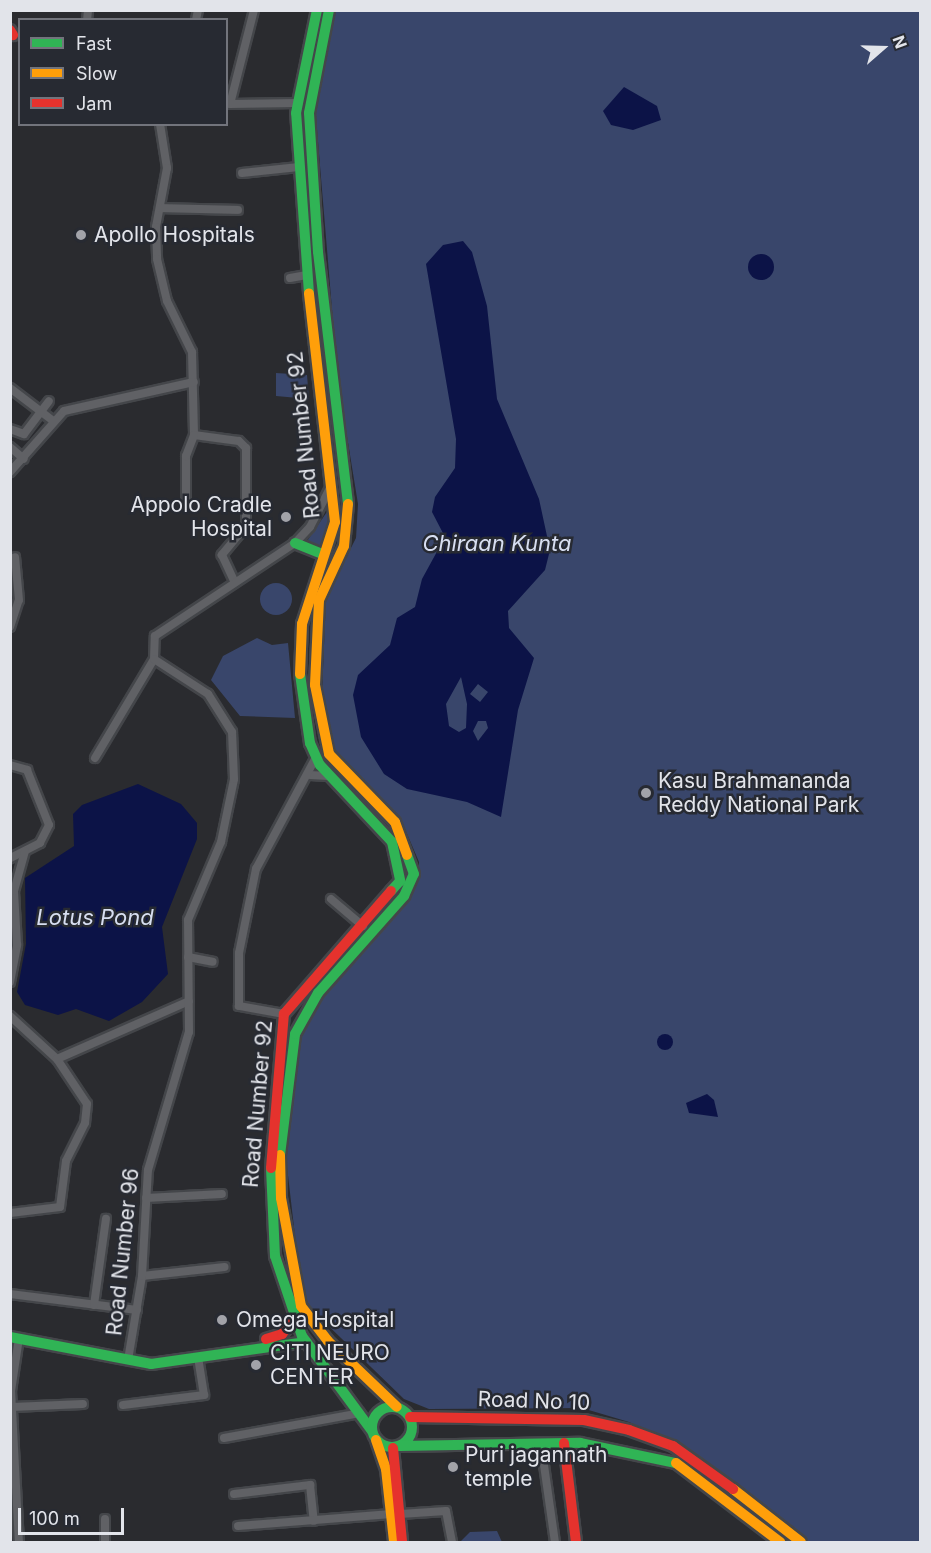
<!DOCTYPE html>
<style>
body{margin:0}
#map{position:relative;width:931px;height:1553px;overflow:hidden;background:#2a2b2f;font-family:Inter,sans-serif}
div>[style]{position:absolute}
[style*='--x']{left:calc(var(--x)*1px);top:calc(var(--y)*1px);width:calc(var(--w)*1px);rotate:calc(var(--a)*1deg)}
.green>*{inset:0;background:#39466b}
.round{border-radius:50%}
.water>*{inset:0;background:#0c1347}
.roads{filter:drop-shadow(2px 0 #44464a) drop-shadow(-2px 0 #44464a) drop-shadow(0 2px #44464a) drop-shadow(0 -2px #44464a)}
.street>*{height:8px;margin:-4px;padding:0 4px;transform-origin:4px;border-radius:4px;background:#606165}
.fast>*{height:10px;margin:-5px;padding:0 5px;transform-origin:5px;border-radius:5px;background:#30b455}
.fast>.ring{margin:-5px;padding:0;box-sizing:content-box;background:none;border:10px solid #30b455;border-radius:50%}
.slow>*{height:10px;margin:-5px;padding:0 5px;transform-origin:5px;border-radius:5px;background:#ff9f0a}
.jam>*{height:10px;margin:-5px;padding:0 5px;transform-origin:5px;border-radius:5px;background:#e5322d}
.dots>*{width:16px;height:16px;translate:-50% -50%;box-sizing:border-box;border:3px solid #272a32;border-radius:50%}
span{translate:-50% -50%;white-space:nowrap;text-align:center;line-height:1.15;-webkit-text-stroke:5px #272a32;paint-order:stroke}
.poi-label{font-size:21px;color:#e2e4ea}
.left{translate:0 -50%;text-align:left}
.right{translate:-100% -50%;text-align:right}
.street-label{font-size:21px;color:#e2e4ea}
.water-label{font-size:22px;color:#d7def1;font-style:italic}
.frame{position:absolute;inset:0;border:12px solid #e2e4ea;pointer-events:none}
.legend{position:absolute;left:18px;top:18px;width:210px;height:108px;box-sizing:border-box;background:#272a32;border:2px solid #72747c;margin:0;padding:8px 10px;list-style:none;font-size:18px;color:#e2e4ea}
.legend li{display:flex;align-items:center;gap:12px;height:30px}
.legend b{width:30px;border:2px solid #72747c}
.north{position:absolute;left:853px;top:18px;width:60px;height:60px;-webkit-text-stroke:4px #272a32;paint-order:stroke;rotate:70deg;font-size:16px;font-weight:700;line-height:24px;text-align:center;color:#e2e4ea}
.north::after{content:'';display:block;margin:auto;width:21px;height:27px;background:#e2e4ea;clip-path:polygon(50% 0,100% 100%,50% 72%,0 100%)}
.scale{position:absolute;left:18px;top:1508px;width:106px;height:27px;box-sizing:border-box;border:3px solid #e2e4ea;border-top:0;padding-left:8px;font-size:18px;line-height:21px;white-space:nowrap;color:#e2e4ea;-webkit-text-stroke:4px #272a32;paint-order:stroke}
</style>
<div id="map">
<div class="green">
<div style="clip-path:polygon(335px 11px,920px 11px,920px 1542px,808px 1542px,681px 1447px,629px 1422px,582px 1408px,429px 1409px,404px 1399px,310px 1308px,301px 1288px,286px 1158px,299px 1035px,318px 1001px,419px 879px,419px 862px,402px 822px,331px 747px,322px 694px,326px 597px,356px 538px,358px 504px,338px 381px,314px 94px)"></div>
<div style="clip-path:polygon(276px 373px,307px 375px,309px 399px,276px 396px)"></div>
<div style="clip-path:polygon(331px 506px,328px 533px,322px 547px,307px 541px)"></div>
<div class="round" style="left:260px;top:583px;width:32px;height:32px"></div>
<div style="clip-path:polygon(257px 638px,272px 645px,288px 643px,295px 718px,240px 716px,211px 680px,223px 656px)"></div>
<div style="clip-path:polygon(497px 1531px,502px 1542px,460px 1542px,470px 1532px)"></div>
</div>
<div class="water">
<div style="clip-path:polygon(624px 87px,657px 106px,661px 120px,633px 130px,611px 125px,603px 111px)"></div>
<div style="clip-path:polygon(evenodd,463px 241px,472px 252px,487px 306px,497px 399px,539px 499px,550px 550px,545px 570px,508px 611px,509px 628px,534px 658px,518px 710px,501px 817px,467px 802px,407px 789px,384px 774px,361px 737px,353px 695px,358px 675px,390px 645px,397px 618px,415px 607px,422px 579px,445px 537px,432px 512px,435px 497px,455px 468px,456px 439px,426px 264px,443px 245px,463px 241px,461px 677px,467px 704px,466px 728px,459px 732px,449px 726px,446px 704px,461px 677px,463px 241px,478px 684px,488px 692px,480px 702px,470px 694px,478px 684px,463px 241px,478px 721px,486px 721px,488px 728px,478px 741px,473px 731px,478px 721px)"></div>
<div class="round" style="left:748px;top:254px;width:26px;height:26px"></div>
<div style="clip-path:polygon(138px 784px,181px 804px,197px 823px,197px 839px,162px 927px,168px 974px,142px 1002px,109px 1021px,76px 1009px,58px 1015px,25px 1005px,17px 992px,26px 944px,25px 878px,74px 846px,73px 814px,82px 805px)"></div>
<div class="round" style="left:657px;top:1034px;width:16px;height:16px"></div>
<div style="clip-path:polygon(707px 1094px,714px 1100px,718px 1117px,689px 1113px,686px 1103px)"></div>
</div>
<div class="roads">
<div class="street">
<div style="--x:254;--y:10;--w:97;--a:104.3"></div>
<div style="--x:230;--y:104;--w:67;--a:-0.9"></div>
<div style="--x:87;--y:20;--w:10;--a:-84"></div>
<div style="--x:196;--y:20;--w:10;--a:-79"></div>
<div style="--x:160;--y:124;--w:45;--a:81"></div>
<div style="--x:167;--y:168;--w:60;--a:100.6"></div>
<div style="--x:156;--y:227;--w:32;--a:88"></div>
<div style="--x:157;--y:259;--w:43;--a:76.6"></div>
<div style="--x:167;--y:301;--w:57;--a:63.9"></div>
<div style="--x:192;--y:352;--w:83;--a:88.6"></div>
<div style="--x:194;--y:435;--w:45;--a:7.6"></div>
<div style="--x:239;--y:441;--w:10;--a:45"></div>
<div style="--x:246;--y:448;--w:78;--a:90"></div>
<div style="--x:246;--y:526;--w:38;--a:130"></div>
<div style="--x:222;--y:555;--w:29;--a:65"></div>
<div style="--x:242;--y:173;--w:57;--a:-6"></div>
<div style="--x:161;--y:208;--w:77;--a:1.5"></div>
<div style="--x:290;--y:278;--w:17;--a:-10"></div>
<div style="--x:10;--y:388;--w:53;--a:37.3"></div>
<div style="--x:10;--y:429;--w:15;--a:20"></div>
<div style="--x:24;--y:434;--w:41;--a:-52.9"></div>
<div style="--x:10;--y:447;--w:18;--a:41"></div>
<div style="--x:10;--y:472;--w:81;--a:-48.5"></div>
<div style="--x:64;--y:411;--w:133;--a:-12.6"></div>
<div style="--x:186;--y:498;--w:42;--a:-90"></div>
<div style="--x:186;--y:456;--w:22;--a:-69"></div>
<div style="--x:10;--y:627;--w:28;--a:-72"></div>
<div style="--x:19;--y:600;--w:43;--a:-95.3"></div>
<div style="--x:95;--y:758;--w:115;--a:-59.2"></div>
<div style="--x:154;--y:659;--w:23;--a:-88"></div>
<div style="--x:155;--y:636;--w:168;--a:-33.6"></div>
<div style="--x:295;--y:543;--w:22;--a:-47"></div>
<div style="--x:310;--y:527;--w:42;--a:-62.8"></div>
<div style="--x:10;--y:765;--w:18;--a:16"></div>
<div style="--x:27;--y:770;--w:59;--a:68.2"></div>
<div style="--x:49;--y:825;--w:20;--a:117"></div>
<div style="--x:40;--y:843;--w:34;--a:153"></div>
<div style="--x:310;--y:775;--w:18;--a:3"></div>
<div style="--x:331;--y:899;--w:42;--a:40.2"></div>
<div style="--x:188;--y:957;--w:25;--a:11"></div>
<div style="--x:10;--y:982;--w:38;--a:-79"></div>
<div style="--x:17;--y:945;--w:54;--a:-93.2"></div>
<div style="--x:14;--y:891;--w:41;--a:-74.6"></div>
<div style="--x:284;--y:1014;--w:46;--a:-169.9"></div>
<div style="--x:239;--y:1006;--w:53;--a:-90"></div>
<div style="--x:239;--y:953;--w:86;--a:-78.6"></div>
<div style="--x:256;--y:869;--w:127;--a:-61.8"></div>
<div style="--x:10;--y:1016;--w:64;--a:42.5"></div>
<div style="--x:57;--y:1059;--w:54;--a:56.3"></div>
<div style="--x:87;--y:1104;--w:19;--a:96"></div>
<div style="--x:85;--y:1123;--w:42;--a:116.6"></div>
<div style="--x:66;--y:1161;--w:46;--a:97.4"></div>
<div style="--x:60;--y:1207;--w:50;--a:173.2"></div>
<div style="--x:57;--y:1059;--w:144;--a:-23.7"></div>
<div style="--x:146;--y:1198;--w:76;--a:-3"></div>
<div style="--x:142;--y:1276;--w:83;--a:-6.2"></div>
<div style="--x:10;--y:1294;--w:128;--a:7.2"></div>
<div style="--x:94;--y:1305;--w:87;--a:-82.1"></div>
<div style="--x:19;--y:1338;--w:54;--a:98.6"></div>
<div style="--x:11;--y:1391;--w:151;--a:87"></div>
<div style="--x:128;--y:1360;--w:85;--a:-80.5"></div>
<div style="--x:142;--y:1276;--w:106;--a:-86.8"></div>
<div style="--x:148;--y:1170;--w:144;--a:-73.5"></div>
<div style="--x:189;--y:1032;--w:112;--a:-90.5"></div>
<div style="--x:188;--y:920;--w:85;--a:-67.1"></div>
<div style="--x:221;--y:842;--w:64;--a:-78.3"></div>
<div style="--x:234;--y:779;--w:47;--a:-92.4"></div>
<div style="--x:232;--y:732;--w:45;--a:-122.3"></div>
<div style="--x:208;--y:694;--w:64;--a:-147.1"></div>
<div style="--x:123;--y:1405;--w:82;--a:-7"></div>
<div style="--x:204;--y:1395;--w:38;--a:-99"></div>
<div style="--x:12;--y:1407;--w:71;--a:-2.4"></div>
<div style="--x:224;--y:1438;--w:138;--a:-10.4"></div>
<div style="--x:541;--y:1444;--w:99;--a:81.9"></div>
<div style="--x:234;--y:1494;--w:77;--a:-6.8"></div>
<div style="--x:310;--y:1485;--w:36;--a:84"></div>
<div style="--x:400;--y:1514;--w:46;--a:-3.7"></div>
<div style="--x:446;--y:1511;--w:32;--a:79"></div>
<div style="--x:238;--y:1526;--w:154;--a:-4.5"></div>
<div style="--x:105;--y:1542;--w:23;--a:-90"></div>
</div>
<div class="fast">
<div style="--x:329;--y:10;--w:105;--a:101"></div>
<div style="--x:309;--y:113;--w:139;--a:86.3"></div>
<div style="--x:318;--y:252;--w:254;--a:83.2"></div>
<div style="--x:309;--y:293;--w:180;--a:-94.1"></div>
<div style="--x:296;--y:113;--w:105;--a:-78.5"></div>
<div style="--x:295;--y:543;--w:31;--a:22"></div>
<div style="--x:300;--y:674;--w:70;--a:81.8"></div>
<div style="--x:310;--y:743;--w:24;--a:66"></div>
<div style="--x:320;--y:765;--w:105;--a:46.9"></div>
<div style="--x:392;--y:842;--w:40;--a:78"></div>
<div style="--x:400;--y:881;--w:13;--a:132"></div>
<div style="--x:280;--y:1155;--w:122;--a:-82.9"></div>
<div style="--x:295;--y:1034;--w:47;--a:-60.7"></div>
<div style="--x:318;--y:993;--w:130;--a:-48.4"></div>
<div style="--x:404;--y:896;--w:24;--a:-66"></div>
<div style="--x:414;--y:874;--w:20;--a:-110"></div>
<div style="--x:271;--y:1168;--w:88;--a:87.4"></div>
<div style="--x:275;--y:1256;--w:84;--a:71.4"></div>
<div style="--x:302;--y:1336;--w:118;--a:53.6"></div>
<div style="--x:10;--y:1337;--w:144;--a:10.8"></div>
<div style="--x:151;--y:1364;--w:157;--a:-8.1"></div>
<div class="ring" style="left:372px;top:1407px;width:30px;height:30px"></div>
<div style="--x:400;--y:1446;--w:180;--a:-1"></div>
<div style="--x:580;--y:1443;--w:98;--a:11.8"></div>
</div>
<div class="slow">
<div style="--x:348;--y:504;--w:42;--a:95.4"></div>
<div style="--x:344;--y:546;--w:60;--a:114.8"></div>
<div style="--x:319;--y:600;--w:85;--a:92.7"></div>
<div style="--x:315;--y:685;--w:70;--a:78.5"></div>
<div style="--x:329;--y:754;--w:95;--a:45.9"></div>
<div style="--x:395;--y:822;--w:35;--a:70"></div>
<div style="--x:300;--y:674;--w:50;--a:-87.7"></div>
<div style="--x:302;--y:624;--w:107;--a:-72.1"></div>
<div style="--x:335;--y:522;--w:230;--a:-96.5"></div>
<div style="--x:280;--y:1155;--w:43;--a:88.7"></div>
<div style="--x:281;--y:1198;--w:110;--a:79.5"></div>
<div style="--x:301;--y:1306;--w:44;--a:52.4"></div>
<div style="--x:328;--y:1341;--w:95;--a:43.7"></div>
<div style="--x:376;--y:1440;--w:31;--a:71"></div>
<div style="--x:386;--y:1469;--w:73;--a:83.7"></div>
<div style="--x:676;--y:1463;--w:131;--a:37.2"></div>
<div style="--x:733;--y:1489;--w:86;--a:37.9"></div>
</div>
<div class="jam">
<div style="--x:10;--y:30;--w:6;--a:59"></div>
<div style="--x:271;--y:1168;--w:155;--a:-85.2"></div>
<div style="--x:284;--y:1014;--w:163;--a:-49"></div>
<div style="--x:266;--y:1339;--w:17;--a:-17"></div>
<div style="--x:282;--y:1334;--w:20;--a:-49"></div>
<div style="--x:410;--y:1417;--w:174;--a:1"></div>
<div style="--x:584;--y:1420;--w:46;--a:12.5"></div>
<div style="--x:629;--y:1430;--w:47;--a:20"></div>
<div style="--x:673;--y:1446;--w:74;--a:35.6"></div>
<div style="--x:564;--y:1443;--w:100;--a:83.1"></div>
<div style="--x:393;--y:1448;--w:94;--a:84.5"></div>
</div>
</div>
<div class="dots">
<div style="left:81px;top:235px;background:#a2a3a9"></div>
<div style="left:286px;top:517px;background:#a2a3a9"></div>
<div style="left:646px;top:793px;background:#a2a3a9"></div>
<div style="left:222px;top:1320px;background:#a2a3a9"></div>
<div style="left:256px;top:1365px;background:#a2a3a9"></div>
<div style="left:453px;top:1467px;background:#a2a3a9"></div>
</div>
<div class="poi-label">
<span class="left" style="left:94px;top:235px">Apollo Hospitals</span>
<span class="right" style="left:272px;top:517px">Appolo Cradle<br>Hospital</span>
<span class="left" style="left:658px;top:793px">Kasu Brahmananda<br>Reddy National Park</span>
<span class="left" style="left:236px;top:1320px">Omega Hospital</span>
<span class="left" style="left:270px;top:1365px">CITI NEURO<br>CENTER</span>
<span class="left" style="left:465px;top:1467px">Puri jagannath<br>temple</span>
</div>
<div class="street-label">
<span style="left:304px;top:435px;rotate:-96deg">Road Number 92</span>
<span style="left:258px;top:1104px;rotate:-85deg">Road Number 92</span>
<span style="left:123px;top:1252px;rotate:-84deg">Road Number 96</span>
<span style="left:534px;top:1401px;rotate:2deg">Road No 10</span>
</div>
<div class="water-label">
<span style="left:497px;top:544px">Chiraan Kunta</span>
<span style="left:95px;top:918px">Lotus Pond</span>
</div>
<div class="frame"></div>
<ul class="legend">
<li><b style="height:8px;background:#30b455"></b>Fast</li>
<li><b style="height:8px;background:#ff9f0a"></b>Slow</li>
<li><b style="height:8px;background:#e5322d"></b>Jam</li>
</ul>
<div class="north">N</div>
<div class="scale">100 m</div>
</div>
